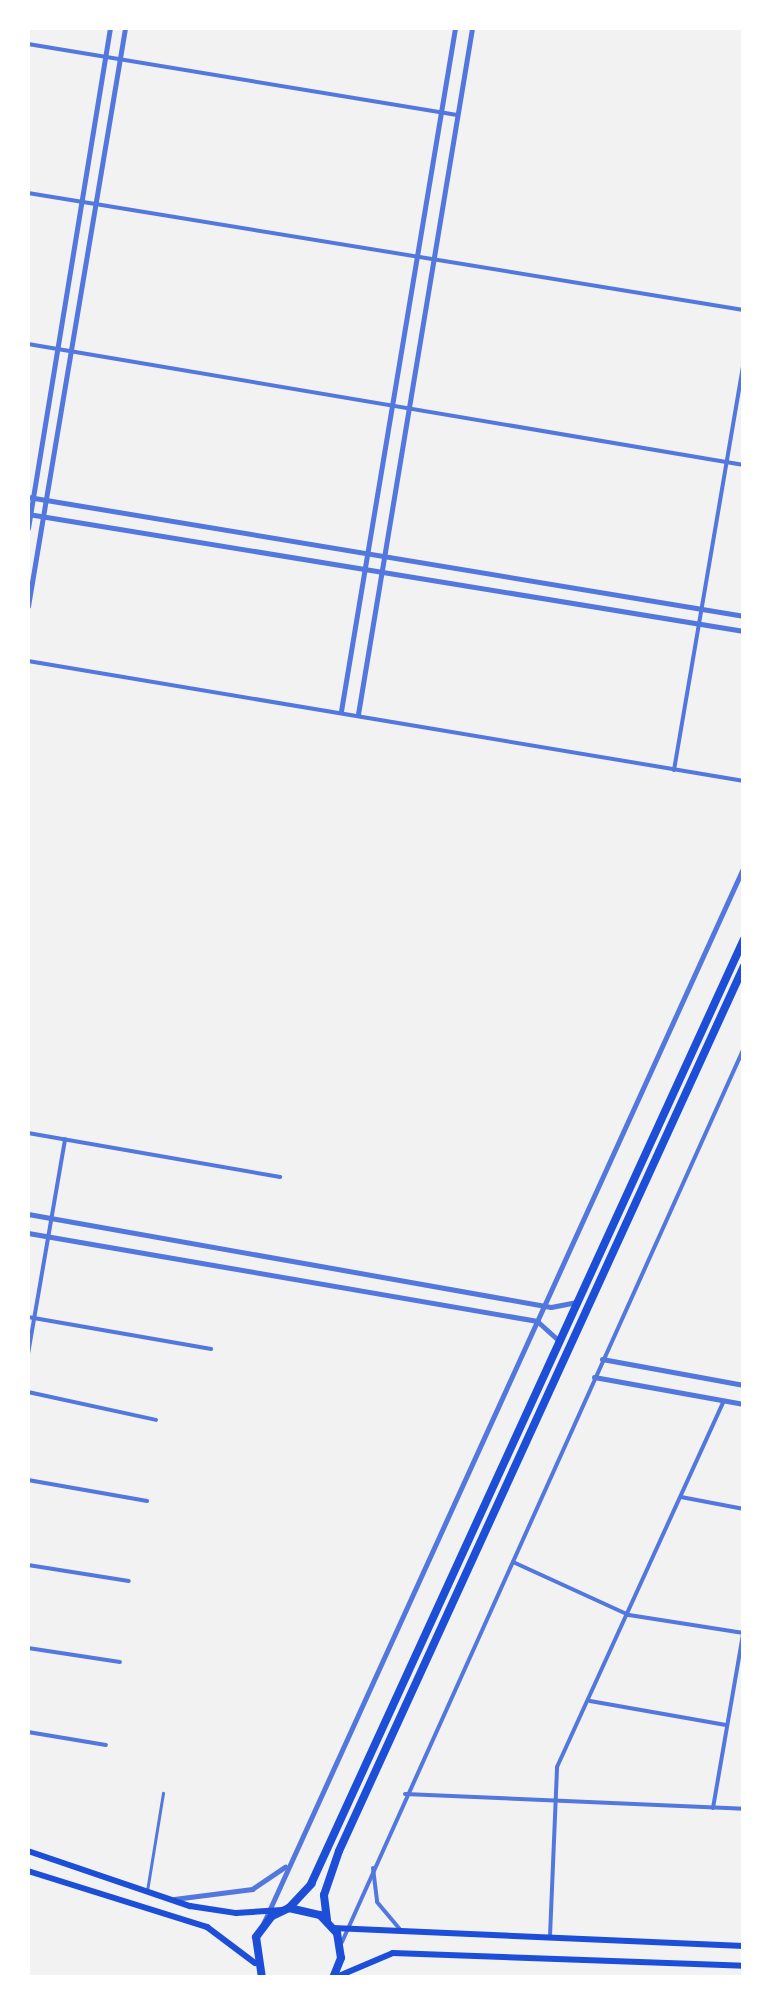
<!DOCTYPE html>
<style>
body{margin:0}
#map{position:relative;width:771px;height:2005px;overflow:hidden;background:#f2f2f2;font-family:"Varela Round",sans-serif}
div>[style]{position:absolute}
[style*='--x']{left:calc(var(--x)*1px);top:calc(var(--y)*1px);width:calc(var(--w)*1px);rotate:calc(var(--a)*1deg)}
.service>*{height:2.5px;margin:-1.25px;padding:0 1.25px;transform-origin:1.25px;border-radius:1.25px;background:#5277de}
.minor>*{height:4px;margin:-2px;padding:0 2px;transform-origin:2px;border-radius:2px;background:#5277de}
.tertiary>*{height:5px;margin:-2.5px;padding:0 2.5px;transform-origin:2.5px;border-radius:2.5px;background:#5277de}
.secondary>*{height:6px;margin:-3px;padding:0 3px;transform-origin:3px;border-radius:3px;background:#1d4ed8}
.primary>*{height:8px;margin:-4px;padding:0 4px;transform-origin:4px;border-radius:4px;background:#1d4ed8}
span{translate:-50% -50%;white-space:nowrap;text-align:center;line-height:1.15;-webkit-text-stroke:8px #fff;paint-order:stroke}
.frame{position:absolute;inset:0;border:30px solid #fff;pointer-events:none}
</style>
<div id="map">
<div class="service">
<div style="--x:147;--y:1891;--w:99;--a:-80.7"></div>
</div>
<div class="minor">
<div style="--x:28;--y:44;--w:435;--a:9.4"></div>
<div style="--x:28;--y:193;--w:725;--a:9.28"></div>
<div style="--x:28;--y:344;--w:726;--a:9.59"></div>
<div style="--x:28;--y:661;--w:726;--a:9.51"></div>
<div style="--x:674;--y:770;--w:416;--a:-80.3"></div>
<div style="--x:28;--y:1133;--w:256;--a:9.9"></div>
<div style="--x:28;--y:1317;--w:186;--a:9.9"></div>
<div style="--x:28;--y:1354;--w:218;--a:-80.2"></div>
<div style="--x:28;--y:1392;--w:131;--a:12.3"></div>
<div style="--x:28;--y:1480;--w:121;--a:10"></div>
<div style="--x:681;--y:1497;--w:64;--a:10.8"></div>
<div style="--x:513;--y:1562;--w:128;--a:24.6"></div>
<div style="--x:629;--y:1615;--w:116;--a:8.9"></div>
<div style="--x:28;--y:1565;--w:102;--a:9"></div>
<div style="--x:28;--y:1648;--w:93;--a:8.7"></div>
<div style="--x:590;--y:1701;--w:138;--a:10"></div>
<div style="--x:28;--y:1732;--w:79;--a:9.5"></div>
<div style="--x:405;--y:1794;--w:339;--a:2.5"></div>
<div style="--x:713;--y:1808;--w:176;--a:-80.2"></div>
<div style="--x:373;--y:1868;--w:34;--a:83"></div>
<div style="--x:377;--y:1902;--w:35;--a:50"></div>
<div style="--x:550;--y:1936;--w:169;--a:-87.6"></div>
<div style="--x:557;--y:1767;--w:402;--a:-65.5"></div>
<div style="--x:342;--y:1942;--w:980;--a:-65.79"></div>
</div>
<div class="tertiary">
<div style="--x:28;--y:497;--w:726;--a:9.44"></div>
<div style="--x:28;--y:514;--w:725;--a:9.28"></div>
<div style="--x:28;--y:528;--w:507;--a:-80.69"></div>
<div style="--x:28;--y:606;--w:586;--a:-80.47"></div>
<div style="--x:341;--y:711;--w:692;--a:-80.52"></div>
<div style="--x:358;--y:714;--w:695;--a:-80.56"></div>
<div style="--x:28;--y:1214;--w:531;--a:10.08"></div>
<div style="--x:551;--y:1307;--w:25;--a:-11"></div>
<div style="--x:28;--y:1233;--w:517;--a:9.81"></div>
<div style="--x:537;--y:1321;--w:28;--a:42"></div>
<div style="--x:602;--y:1359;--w:144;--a:10.4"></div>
<div style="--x:594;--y:1377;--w:152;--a:10.2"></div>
<div style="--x:174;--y:1899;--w:79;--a:-7.3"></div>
<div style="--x:252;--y:1889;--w:40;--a:-34"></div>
<div style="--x:263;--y:1924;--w:1162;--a:-65.55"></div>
</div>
<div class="secondary">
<div style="--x:28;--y:1851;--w:171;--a:18.8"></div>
<div style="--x:190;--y:1906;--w:47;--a:8.7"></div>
<div style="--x:236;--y:1913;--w:46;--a:-3.7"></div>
<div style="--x:28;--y:1871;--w:188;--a:17.4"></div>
<div style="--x:207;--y:1927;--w:60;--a:36.9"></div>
<div style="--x:333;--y:1928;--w:411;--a:2.5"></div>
<div style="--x:334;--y:1978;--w:64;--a:-23"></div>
<div style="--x:393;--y:1953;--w:351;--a:2.1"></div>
</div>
<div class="primary">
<div style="--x:289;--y:1908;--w:33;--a:-47"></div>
<div style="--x:311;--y:1884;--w:1039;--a:-65.38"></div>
<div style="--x:327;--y:1920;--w:25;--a:-97"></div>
<div style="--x:324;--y:1895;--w:46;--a:-71.2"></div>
<div style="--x:339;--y:1851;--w:973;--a:-65.41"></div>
<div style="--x:262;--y:1978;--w:41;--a:-98.3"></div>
<div style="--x:256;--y:1937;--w:26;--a:-53"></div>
<div style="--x:272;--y:1916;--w:19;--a:-25"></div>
<div style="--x:289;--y:1908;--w:32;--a:13"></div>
<div style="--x:320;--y:1915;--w:25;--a:47"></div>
<div style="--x:337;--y:1933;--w:25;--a:81"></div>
<div style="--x:341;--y:1958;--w:22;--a:112"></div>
</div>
<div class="frame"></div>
</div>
